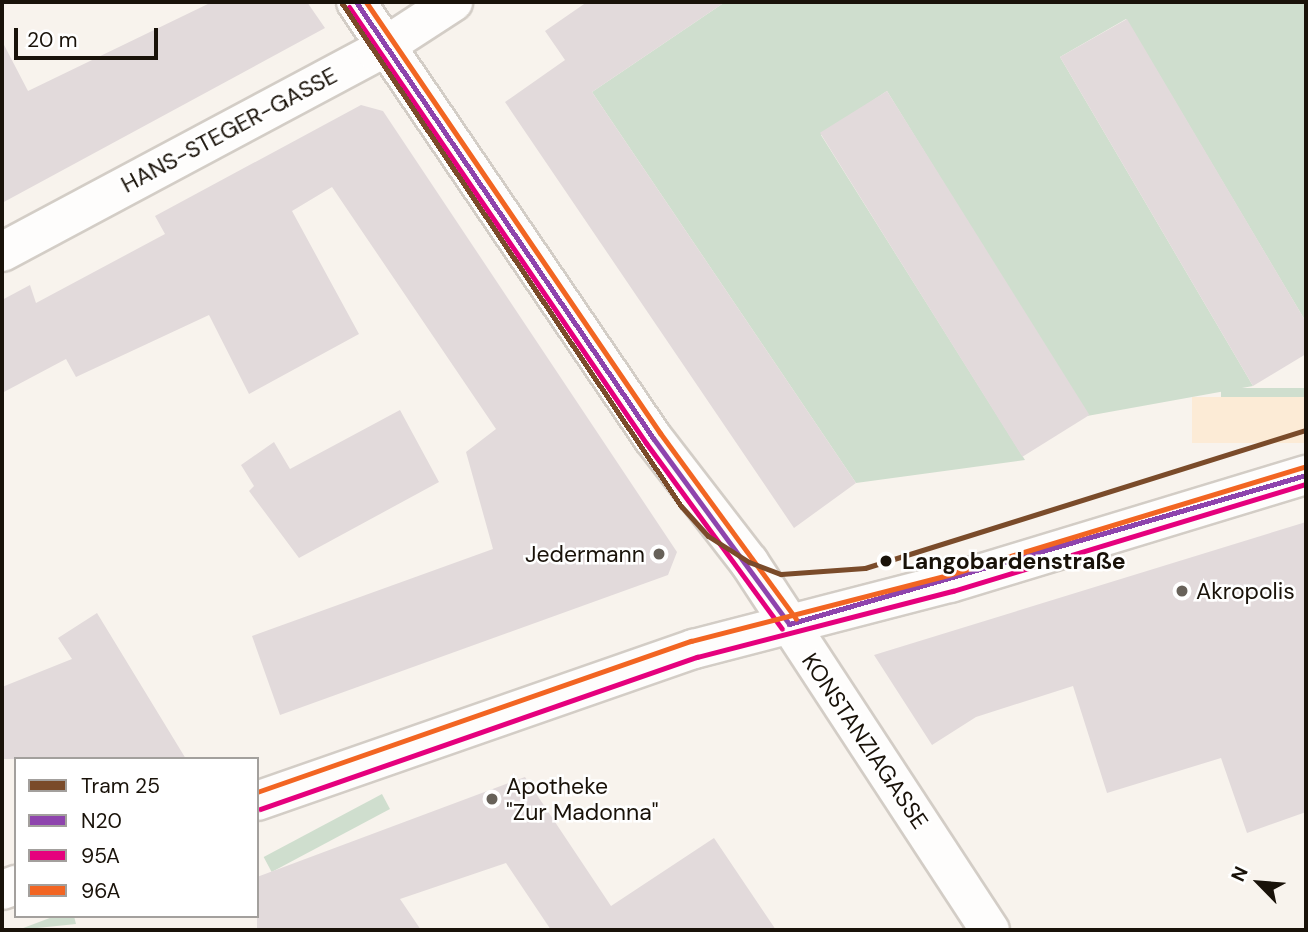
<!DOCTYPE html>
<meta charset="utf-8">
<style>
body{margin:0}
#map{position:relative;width:1308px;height:932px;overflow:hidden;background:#f8f3ed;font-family:"DM Sans",sans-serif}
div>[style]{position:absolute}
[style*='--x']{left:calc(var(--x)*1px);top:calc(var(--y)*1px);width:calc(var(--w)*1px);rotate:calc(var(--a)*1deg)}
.built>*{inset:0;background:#fcebd6;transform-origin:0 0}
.green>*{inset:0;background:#cfdece;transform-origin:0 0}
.building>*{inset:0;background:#e2dadb;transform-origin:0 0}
.roads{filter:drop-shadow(2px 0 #d3cdc6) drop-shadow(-2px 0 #d3cdc6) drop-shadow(0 2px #d3cdc6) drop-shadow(0 -2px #d3cdc6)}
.street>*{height:38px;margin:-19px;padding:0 19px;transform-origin:19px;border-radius:19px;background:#fefdfc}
.secondary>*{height:38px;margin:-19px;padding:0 19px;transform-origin:19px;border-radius:19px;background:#fefdfc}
.bus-1>*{height:5px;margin:-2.5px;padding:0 2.5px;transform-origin:2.5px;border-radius:2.5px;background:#8e44ad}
.bus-2>*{height:5px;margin:-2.5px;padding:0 2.5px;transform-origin:2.5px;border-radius:2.5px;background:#e5007d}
.bus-3>*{height:5px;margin:-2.5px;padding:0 2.5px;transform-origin:2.5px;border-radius:2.5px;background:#f26522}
.tram-1>*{height:5px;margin:-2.5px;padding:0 2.5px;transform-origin:2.5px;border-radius:2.5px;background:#7a4b2a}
.dots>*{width:19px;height:19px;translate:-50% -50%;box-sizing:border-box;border:4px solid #fff;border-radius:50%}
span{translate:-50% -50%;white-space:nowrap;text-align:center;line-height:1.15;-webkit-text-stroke:5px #fff;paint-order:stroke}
.street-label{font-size:23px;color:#191209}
.poi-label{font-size:23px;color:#191209}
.right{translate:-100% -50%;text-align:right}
.left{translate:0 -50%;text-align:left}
.stop-label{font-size:23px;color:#191209;font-weight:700}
.frame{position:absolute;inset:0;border:4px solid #191209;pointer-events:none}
.legend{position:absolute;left:14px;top:757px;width:245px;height:161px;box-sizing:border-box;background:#fff;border:2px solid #a3a09d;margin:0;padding:9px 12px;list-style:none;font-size:21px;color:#191209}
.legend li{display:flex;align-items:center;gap:14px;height:35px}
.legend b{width:35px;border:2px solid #a3a09d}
.north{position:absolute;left:1224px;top:848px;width:70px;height:70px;-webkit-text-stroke:5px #fff;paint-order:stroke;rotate:295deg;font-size:19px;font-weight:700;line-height:28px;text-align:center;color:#191209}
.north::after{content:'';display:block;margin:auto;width:24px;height:32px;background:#191209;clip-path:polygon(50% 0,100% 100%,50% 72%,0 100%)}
.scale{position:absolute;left:14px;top:28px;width:144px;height:32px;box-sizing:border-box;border:4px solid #191209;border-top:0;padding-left:9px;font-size:21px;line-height:24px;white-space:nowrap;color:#191209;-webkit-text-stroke:5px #fff;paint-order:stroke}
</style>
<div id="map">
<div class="built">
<div style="left:1306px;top:397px;width:46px;height:114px;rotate:90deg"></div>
</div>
<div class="green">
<div style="clip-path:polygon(725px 2px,1304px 2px,1306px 322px,1126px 19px,1060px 57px,1253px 386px,1087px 416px,887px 91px,821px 135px,1025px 460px,856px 483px,592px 92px)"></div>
<div style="left:1306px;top:388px;width:9px;height:85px;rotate:90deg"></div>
<div style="left:382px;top:794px;width:17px;height:134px;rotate:62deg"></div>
<div style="clip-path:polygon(55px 916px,74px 916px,76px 924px,18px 930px)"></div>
</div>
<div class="building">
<div style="clip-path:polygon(212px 2px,307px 2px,325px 28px,2px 203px,2px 41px,28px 91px)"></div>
<div style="clip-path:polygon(587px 2px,725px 2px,592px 92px,856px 483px,794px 528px,505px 102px,565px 60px,545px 31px)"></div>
<div style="clip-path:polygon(1127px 19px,1306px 322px,1306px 354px,1253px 386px,1060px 57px)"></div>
<div style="left:887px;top:91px;width:382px;height:79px;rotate:58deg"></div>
<div style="clip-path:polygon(361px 105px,383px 111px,677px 552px,668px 575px,280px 715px,252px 636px,493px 549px,466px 452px,496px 429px,332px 187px,292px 211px,359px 334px,249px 394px,209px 315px,76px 377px,66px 359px,2px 393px,2px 300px,30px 285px,36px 303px,165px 234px,155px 216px)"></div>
<div style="clip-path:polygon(400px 410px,439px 482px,299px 558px,249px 491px,254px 486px,241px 465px,274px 442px,290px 469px)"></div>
<div style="clip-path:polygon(1306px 522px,1306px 812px,1247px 833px,1221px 758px,1107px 793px,1073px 686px,976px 717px,932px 745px,874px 655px)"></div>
<div style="clip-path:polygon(97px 613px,186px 759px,2px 759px,2px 687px,72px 659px,58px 638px)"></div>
<div style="clip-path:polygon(525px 777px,611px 906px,714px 838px,776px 930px,551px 930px,506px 863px,400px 899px,421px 930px,257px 930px,257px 877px)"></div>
</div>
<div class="roads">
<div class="street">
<div style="--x:356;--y:2;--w:528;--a:55.74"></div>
<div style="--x:653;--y:438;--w:157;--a:52.3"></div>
<div style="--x:749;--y:562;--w:440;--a:56.8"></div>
<div style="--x:2;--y:252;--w:424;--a:-28.1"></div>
<div style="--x:376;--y:52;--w:92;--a:-33"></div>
</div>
<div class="secondary">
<div style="--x:257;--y:801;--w:463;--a:-19.2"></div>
<div style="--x:694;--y:649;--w:264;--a:-14.5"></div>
<div style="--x:950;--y:583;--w:372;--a:-16.9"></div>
<div style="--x:2;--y:890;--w:15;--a:-20"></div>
</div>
</div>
<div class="bus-1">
<div style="--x:356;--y:2;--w:528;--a:55.74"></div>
<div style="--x:653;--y:438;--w:230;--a:53.8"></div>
<div style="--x:789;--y:624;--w:538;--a:-16.08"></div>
</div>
<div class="bus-2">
<div style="--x:349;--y:7;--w:528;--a:55.74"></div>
<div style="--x:646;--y:443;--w:230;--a:53.8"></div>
<div style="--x:260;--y:809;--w:463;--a:-19.2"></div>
<div style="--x:697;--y:657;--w:264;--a:-14.5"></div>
<div style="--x:953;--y:591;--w:369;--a:-16.9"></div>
</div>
<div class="bus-3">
<div style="--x:366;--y:2;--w:522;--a:55.7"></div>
<div style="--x:660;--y:433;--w:230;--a:53.8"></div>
<div style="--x:257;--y:792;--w:460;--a:-19.2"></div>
<div style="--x:691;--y:641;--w:265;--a:-14.4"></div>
<div style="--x:948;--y:575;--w:371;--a:-16.9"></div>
</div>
<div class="tram-1">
<div style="--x:341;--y:2;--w:608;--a:56"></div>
<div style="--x:681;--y:506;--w:40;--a:48"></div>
<div style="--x:708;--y:536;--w:49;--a:32.4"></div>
<div style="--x:749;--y:562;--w:34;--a:21"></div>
<div style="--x:781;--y:574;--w:84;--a:-4.1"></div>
<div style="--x:865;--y:568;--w:462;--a:-17.4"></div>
</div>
<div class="dots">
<div style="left:659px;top:554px;background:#676159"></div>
<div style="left:886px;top:561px;background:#191209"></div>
<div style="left:1182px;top:591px;background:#676159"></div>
<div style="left:492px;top:799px;background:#676159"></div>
</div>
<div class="street-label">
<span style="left:229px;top:130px;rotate:-28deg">HANS-STEGER-GASSE</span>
<span style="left:865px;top:741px;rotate:56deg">KONSTANZIAGASSE</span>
</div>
<div class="poi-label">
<span class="right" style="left:645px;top:554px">Jedermann</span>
<span class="left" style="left:1196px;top:591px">Akropolis</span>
<span class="left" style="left:506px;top:799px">Apotheke<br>"Zur Madonna"</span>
</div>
<div class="stop-label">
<span class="left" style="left:902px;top:561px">Langobardenstraße</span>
</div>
<div class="frame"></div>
<ul class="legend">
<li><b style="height:9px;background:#7a4b2a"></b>Tram 25</li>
<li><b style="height:9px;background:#8e44ad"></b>N20</li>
<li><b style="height:9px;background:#e5007d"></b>95A</li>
<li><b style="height:9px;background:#f26522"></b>96A</li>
</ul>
<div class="north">N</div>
<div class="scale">20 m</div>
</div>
